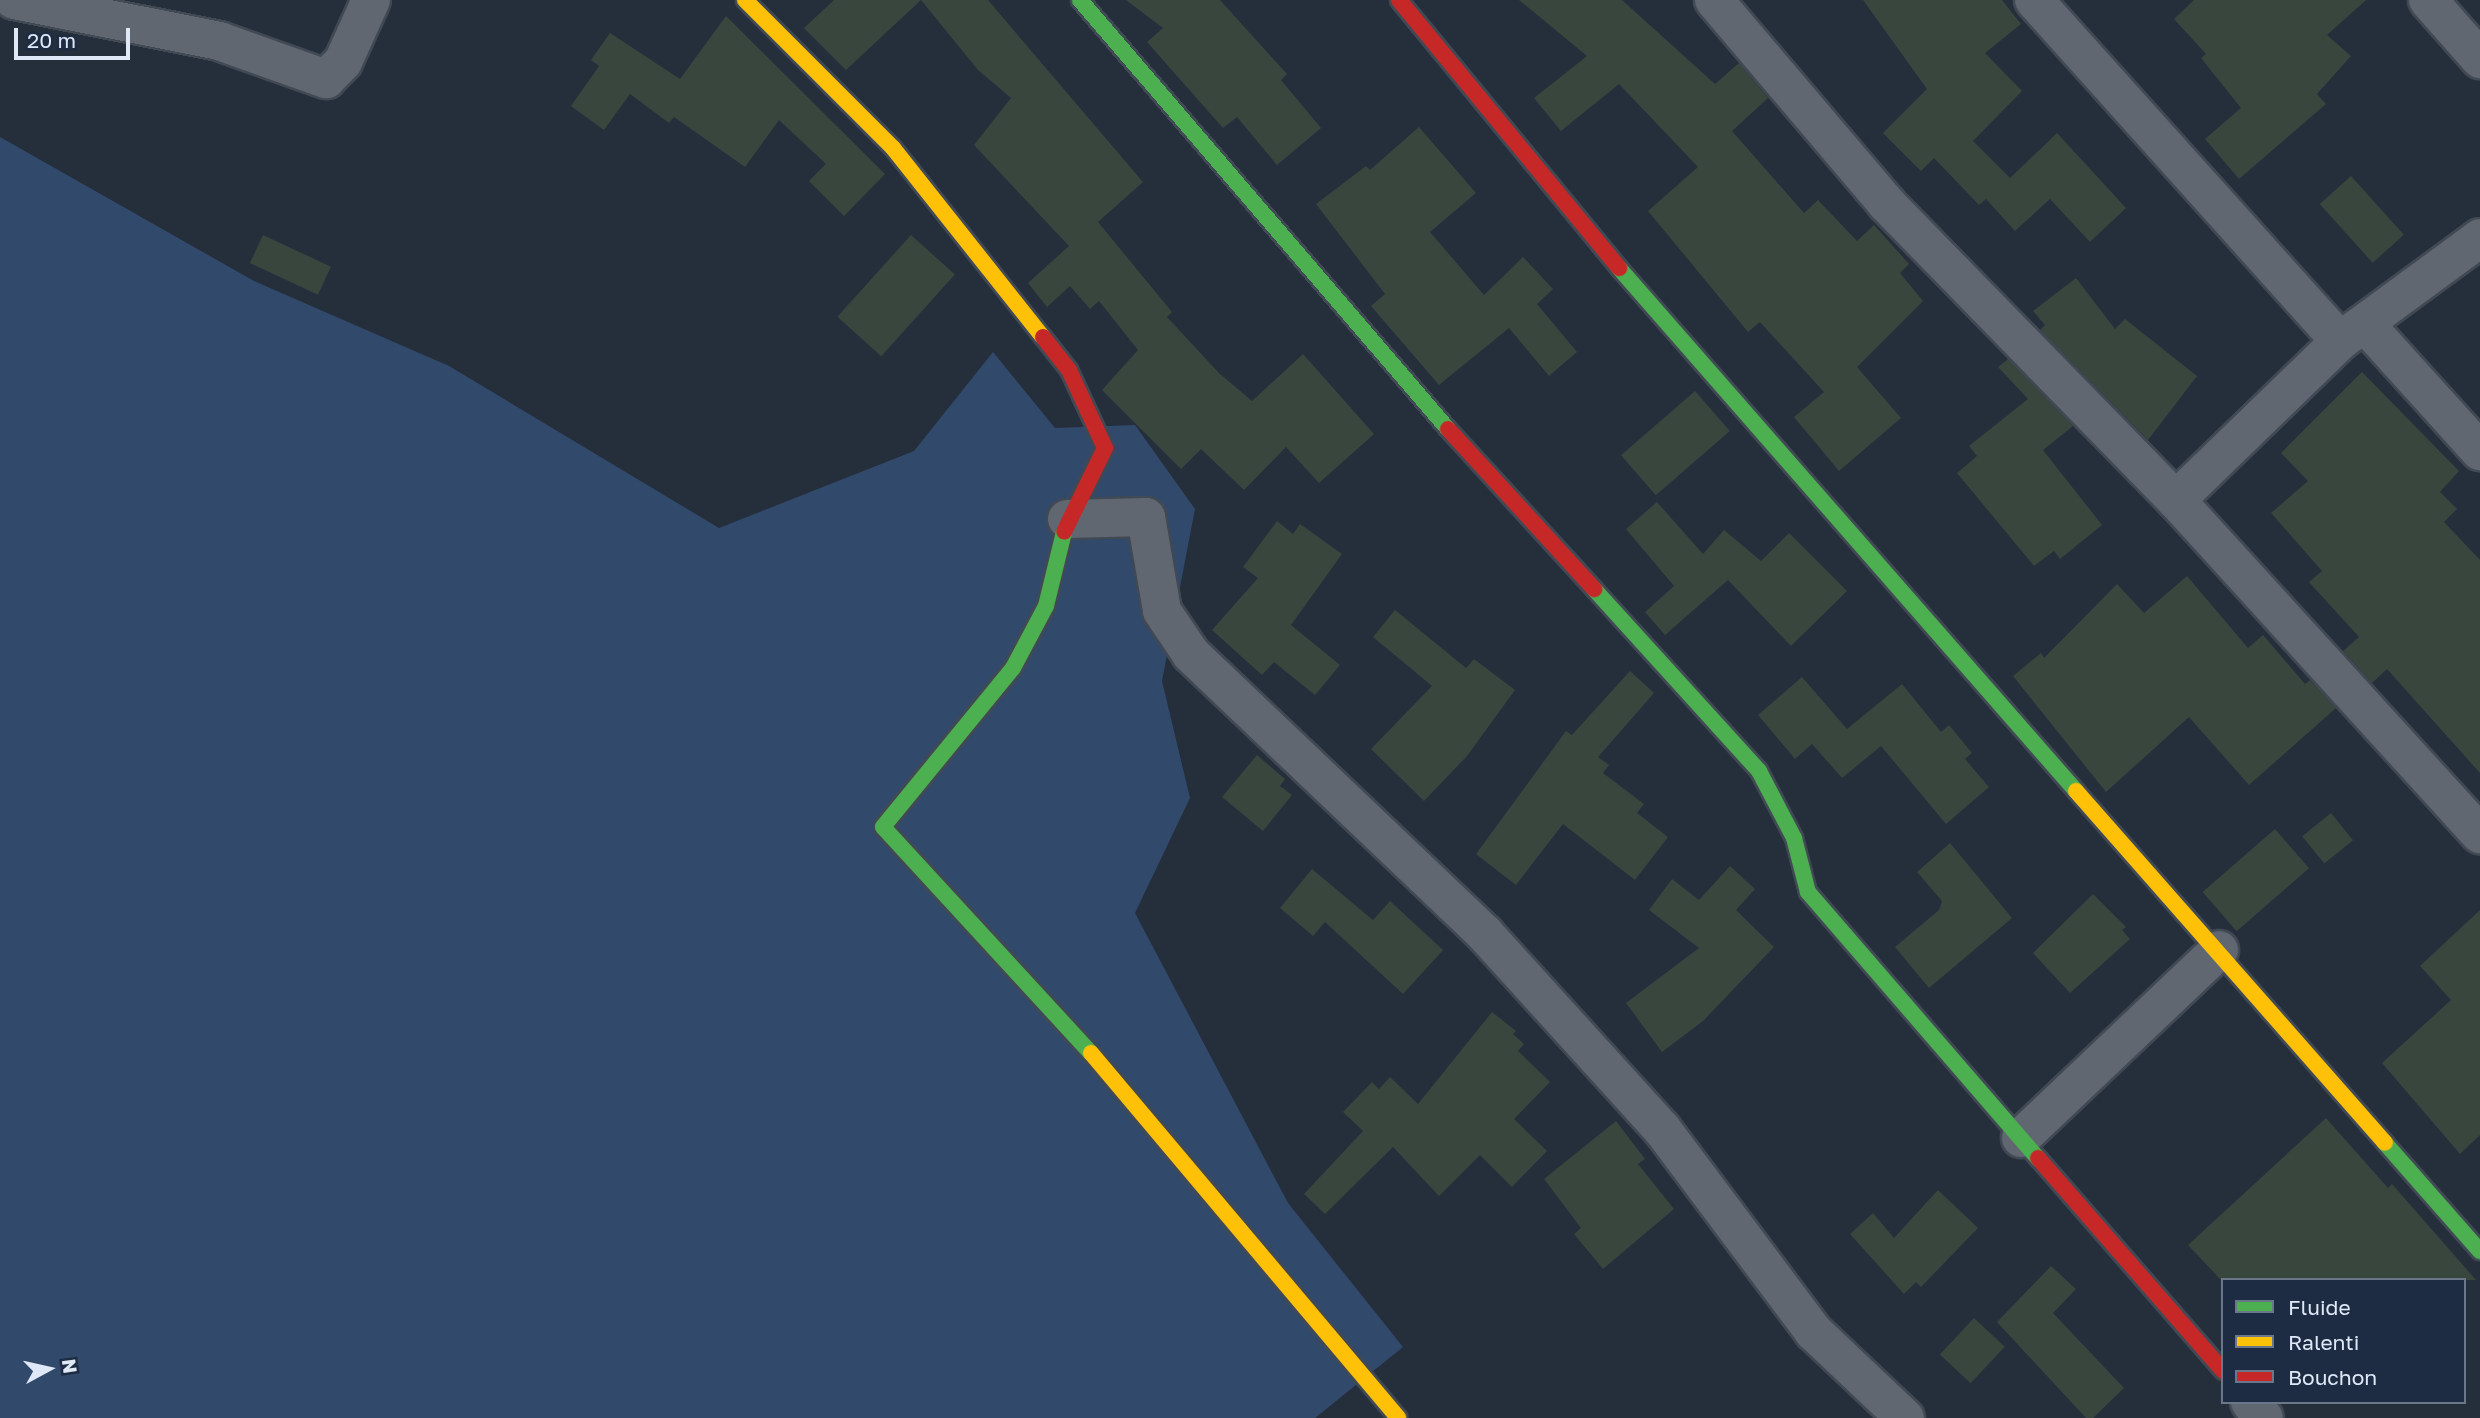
<!DOCTYPE html>
<style>
body{margin:0}
#map{position:relative;width:2480px;height:1418px;overflow:hidden;background:#252e3b;font-family:"Golos Text",sans-serif}
div>[style]{position:absolute}
[style*='--x']{left:calc(var(--x)*1px);top:calc(var(--y)*1px);width:calc(var(--w)*1px);rotate:calc(var(--a)*1deg)}
.green>*{inset:0;background:#31496b}
.building>*{inset:0;background:#39463e;transform-origin:0 0}
.roads{filter:drop-shadow(2px 0 #414954) drop-shadow(-2px 0 #414954) drop-shadow(0 2px #414954) drop-shadow(0 -2px #414954)}
.street>*{height:38px;margin:-19px;padding:0 19px;transform-origin:19px;border-radius:19px;background:#606771}
.fast>*{height:16px;margin:-8px;padding:0 8px;transform-origin:8px;border-radius:8px;background:#4caf50}
.slow>*{height:16px;margin:-8px;padding:0 8px;transform-origin:8px;border-radius:8px;background:#ffc107}
.jam>*{height:16px;margin:-8px;padding:0 8px;transform-origin:8px;border-radius:8px;background:#c62828}
span{translate:-50% -50%;white-space:nowrap;text-align:center;line-height:1.15;-webkit-text-stroke:5px #1d2c43;paint-order:stroke}
.legend{position:absolute;left:2221px;top:1278px;width:245px;height:126px;box-sizing:border-box;background:#1d2c43;border:2px solid #6a778b;margin:0;padding:9px 12px;list-style:none;font-size:21px;color:#dee8f7}
.legend li{display:flex;align-items:center;gap:14px;height:35px}
.legend b{width:35px;border:2px solid #6a778b}
.north{position:absolute;left:14px;top:1334px;width:70px;height:70px;-webkit-text-stroke:5px #1d2c43;paint-order:stroke;rotate:82deg;font-size:19px;font-weight:700;line-height:28px;text-align:center;color:#dee8f7}
.north::after{content:'';display:block;margin:auto;width:24px;height:32px;background:#dee8f7;clip-path:polygon(50% 0,100% 100%,50% 72%,0 100%)}
.scale{position:absolute;left:14px;top:28px;width:116px;height:32px;box-sizing:border-box;border:4px solid #dee8f7;border-top:0;padding-left:9px;font-size:21px;line-height:24px;white-space:nowrap;color:#dee8f7;-webkit-text-stroke:5px #1d2c43;paint-order:stroke}
</style>
<div id="map">
<div class="green">
<div style="clip-path:polygon(0 137px,254px 281px,449px 366px,719px 528px,914px 451px,993px 352px,1055px 428px,1135px 425px,1195px 509px,1162px 681px,1190px 798px,1135px 913px,1288px 1203px,1403px 1347px,1315px 1418px,0 1418px)"></div>
</div>
<div class="building">
<div style="clip-path:polygon(834px 0,921px 0,846px 70px,804px 28px)"></div>
<div style="clip-path:polygon(921px 0,988px 0,1143px 182px,1098px 222px,1172px 312px,1167px 317px,1219px 373px,1252px 401px,1303px 354px,1374px 434px,1319px 483px,1286px 447px,1244px 490px,1201px 449px,1181px 469px,1102px 390px,1138px 350px,1099px 301px,1090px 309px,1070px 286px,1047px 307px,1028px 283px,1069px 246px,974px 145px,1011px 98px,978px 70px)"></div>
<div style="clip-path:polygon(1126px 0,1220px 0,1287px 74px,1281px 80px,1321px 128px,1277px 165px,1237px 117px,1223px 128px,1147px 42px,1163px 28px)"></div>
<div style="clip-path:polygon(1519px 0,1622px 0,1715px 84px,1739px 63px,1768px 98px,1732px 131px,1804px 213px,1818px 200px,1857px 241px,1874px 225px,1909px 264px,1900px 273px,1923px 301px,1857px 367px,1901px 418px,1839px 471px,1794px 417px,1824px 392px,1760px 322px,1748px 332px,1648px 211px,1698px 167px,1619px 84px,1561px 131px,1534px 98px,1587px 56px)"></div>
<div style="clip-path:polygon(1863px 0,2002px 0,2021px 24px,1985px 53px,2022px 91px,1973px 141px,2010px 178px,2057px 133px,2126px 208px,2090px 242px,2050px 199px,2015px 231px,1986px 199px,1979px 205px,1934px 158px,1921px 171px,1883px 133px,1927px 89px)"></div>
<div style="clip-path:polygon(2194px 0,2366px 0,2327px 35px,2351px 56px,2317px 94px,2326px 104px,2239px 179px,2205px 139px,2241px 108px,2201px 58px,2206px 54px,2174px 19px)"></div>
<div style="clip-path:polygon(726px 16px,885px 174px,844px 216px,809px 181px,826px 164px,779px 120px,745px 167px,674px 117px,669px 123px,630px 94px,604px 130px,571px 106px,599px 66px,591px 60px,610px 33px,680px 79px)"></div>
<div style="clip-path:polygon(1419px 127px,1476px 193px,1430px 232px,1484px 295px,1523px 257px,1553px 289px,1537px 304px,1577px 352px,1549px 376px,1509px 328px,1439px 385px,1371px 306px,1385px 294px,1316px 204px,1366px 166px,1370px 170px)"></div>
<div style="left:2351px;top:176px;width:79px;height:42px;rotate:48deg"></div>
<div style="left:263px;top:235px;width:75px;height:31px;rotate:25deg"></div>
<div style="left:911px;top:235px;width:59px;height:110px;rotate:42deg"></div>
<div style="clip-path:polygon(2076px 278px,2115px 329px,2125px 319px,2197px 376px,2148px 440px,2040px 330px,2045px 325px,2033px 311px)"></div>
<div style="clip-path:polygon(2008px 359px,2073px 426px,2043px 450px,2102px 525px,2060px 559px,2054px 551px,2034px 566px,1957px 473px,1977px 456px,1969px 446px,2028px 399px,1998px 367px)"></div>
<div style="clip-path:polygon(2362px 372px,2459px 471px,2440px 492px,2457px 509px,2444px 522px,2480px 560px,2480px 773px,2387px 669px,2372px 683px,2343px 651px,2359px 637px,2309px 582px,2322px 571px,2271px 513px,2308px 481px,2281px 453px)"></div>
<div style="left:1695px;top:391px;width:53px;height:98px;rotate:49deg"></div>
<div style="clip-path:polygon(1657px 502px,1703px 554px,1724px 530px,1761px 561px,1789px 533px,1847px 591px,1791px 646px,1728px 580px,1665px 635px,1645px 612px,1674px 586px,1626px 529px)"></div>
<div style="clip-path:polygon(1277px 521px,1293px 534px,1300px 524px,1342px 554px,1291px 625px,1340px 665px,1315px 695px,1274px 662px,1262px 675px,1212px 630px,1258px 578px,1243px 567px)"></div>
<div style="clip-path:polygon(2187px 576px,2248px 648px,2263px 635px,2305px 684px,2310px 680px,2336px 708px,2249px 785px,2189px 717px,2106px 792px,2013px 676px,2041px 653px,2044px 658px,2117px 584px,2144px 613px)"></div>
<div style="clip-path:polygon(1395px 610px,1466px 668px,1474px 659px,1515px 690px,1467px 756px,1424px 801px,1371px 749px,1432px 686px,1373px 637px)"></div>
<div style="clip-path:polygon(1630px 671px,1654px 693px,1598px 757px,1609px 765px,1603px 773px,1644px 804px,1637px 813px,1668px 837px,1635px 880px,1563px 824px,1516px 885px,1476px 854px,1566px 731px,1572px 735px)"></div>
<div style="clip-path:polygon(1802px 677px,1847px 729px,1902px 684px,1941px 732px,1949px 725px,1972px 753px,1965px 759px,1989px 787px,1946px 824px,1881px 746px,1842px 778px,1812px 744px,1795px 759px,1758px 715px)"></div>
<div style="clip-path:polygon(1257px 755px,1285px 779px,1280px 786px,1292px 795px,1263px 831px,1222px 797px)"></div>
<div style="left:2331px;top:813px;width:35px;height:37px;rotate:51deg"></div>
<div style="left:2275px;top:829px;width:52px;height:96px;rotate:49deg"></div>
<div style="clip-path:polygon(1950px 843px,2012px 918px,1929px 988px,1895px 947px,1939px 910px,1942px 901px,1917px 872px)"></div>
<div style="clip-path:polygon(1730px 866px,1755px 889px,1736px 910px,1774px 947px,1703px 1021px,1662px 1052px,1626px 1003px,1699px 948px,1649px 910px,1672px 879px,1699px 900px)"></div>
<div style="clip-path:polygon(1312px 869px,1373px 920px,1390px 901px,1443px 950px,1403px 994px,1325px 922px,1313px 936px,1280px 908px)"></div>
<div style="clip-path:polygon(2093px 894px,2126px 927px,2122px 930px,2130px 939px,2070px 993px,2033px 953px)"></div>
<div style="clip-path:polygon(2480px 910px,2480px 1135px,2460px 1154px,2382px 1063px,2451px 1000px,2420px 966px)"></div>
<div style="clip-path:polygon(1492px 1012px,1516px 1031px,1513px 1034px,1524px 1044px,1518px 1051px,1550px 1082px,1514px 1119px,1547px 1151px,1512px 1187px,1480px 1155px,1439px 1196px,1393px 1147px,1325px 1214px,1304px 1194px,1363px 1131px,1343px 1112px,1372px 1082px,1379px 1089px,1390px 1077px,1418px 1104px)"></div>
<div style="clip-path:polygon(2326px 1118px,2388px 1188px,2392px 1184px,2476px 1280px,2221px 1280px,2188px 1245px)"></div>
<div style="clip-path:polygon(1616px 1121px,1645px 1159px,1638px 1164px,1674px 1209px,1603px 1269px,1574px 1234px,1581px 1228px,1544px 1179px)"></div>
<div style="clip-path:polygon(1938px 1190px,1978px 1228px,1921px 1287px,1916px 1282px,1904px 1294px,1850px 1234px,1873px 1213px,1894px 1238px)"></div>
<div style="clip-path:polygon(2051px 1266px,2076px 1289px,2053px 1313px,2124px 1388px,2093px 1418px,2086px 1418px,1997px 1322px)"></div>
<div style="left:1974px;top:1318px;width:42px;height:50px;rotate:43deg"></div>
</div>
<div class="roads">
<div class="street">
<div style="--x:14;--y:0;--w:209;--a:11.3"></div>
<div style="--x:219;--y:41;--w:114;--a:19.6"></div>
<div style="--x:326;--y:79;--w:24;--a:-45"></div>
<div style="--x:343;--y:62;--w:68;--a:-65.7"></div>
<div style="--x:1714;--y:0;--w:267;--a:49.7"></div>
<div style="--x:1887;--y:204;--w:414;--a:45.7"></div>
<div style="--x:2176;--y:500;--w:452;--a:47.7"></div>
<div style="--x:2034;--y:0;--w:458;--a:48.1"></div>
<div style="--x:2428;--y:0;--w:79;--a:48.6"></div>
<div style="--x:2367;--y:326;--w:169;--a:47.9"></div>
<div style="--x:2176;--y:500;--w:228;--a:-44.1"></div>
<div style="--x:2340;--y:341;--w:174;--a:-36.3"></div>
<div style="--x:1067;--y:519;--w:79;--a:-1.5"></div>
<div style="--x:1146;--y:517;--w:95;--a:80.3"></div>
<div style="--x:1162;--y:611;--w:52;--a:56"></div>
<div style="--x:1191;--y:654;--w:406;--a:43.6"></div>
<div style="--x:1485;--y:934;--w:263;--a:47.8"></div>
<div style="--x:1662;--y:1129;--w:254;--a:53.2"></div>
<div style="--x:1814;--y:1332;--w:125;--a:43.4"></div>
<div style="--x:2021;--y:1138;--w:273;--a:-43.5"></div>
<div style="--x:2250;--y:1402;--w:21;--a:49"></div>
</div>
<div class="fast">
<div style="--x:1080;--y:0;--w:565;--a:49.38"></div>
<div style="--x:1619;--y:268;--w:695;--a:48.85"></div>
<div style="--x:1064;--y:532;--w:76;--a:103.7"></div>
<div style="--x:1046;--y:606;--w:70;--a:118"></div>
<div style="--x:1013;--y:668;--w:205;--a:129.3"></div>
<div style="--x:883;--y:827;--w:307;--a:47.4"></div>
<div style="--x:1594;--y:589;--w:246;--a:47.8"></div>
<div style="--x:1759;--y:771;--w:76;--a:62.4"></div>
<div style="--x:1794;--y:838;--w:56;--a:75.5"></div>
<div style="--x:1808;--y:892;--w:352;--a:49.2"></div>
<div style="--x:2385;--y:1143;--w:144;--a:48.7"></div>
</div>
<div class="slow">
<div style="--x:745;--y:0;--w:209;--a:45"></div>
<div style="--x:893;--y:148;--w:241;--a:51.6"></div>
<div style="--x:2076;--y:791;--w:468;--a:48.7"></div>
<div style="--x:1091;--y:1053;--w:477;--a:49.9"></div>
</div>
<div class="jam">
<div style="--x:1399;--y:0;--w:347;--a:50.6"></div>
<div style="--x:1043;--y:337;--w:42;--a:51.8"></div>
<div style="--x:1069;--y:370;--w:86;--a:65.2"></div>
<div style="--x:1105;--y:448;--w:93;--a:116"></div>
<div style="--x:1448;--y:429;--w:217;--a:47.6"></div>
<div style="--x:2038;--y:1158;--w:282;--a:49"></div>
</div>
</div>
<ul class="legend">
<li><b style="height:9px;background:#4caf50"></b>Fluide</li>
<li><b style="height:9px;background:#ffc107"></b>Ralenti</li>
<li><b style="height:9px;background:#c62828"></b>Bouchon</li>
</ul>
<div class="north">N</div>
<div class="scale">20 m</div>
</div>
